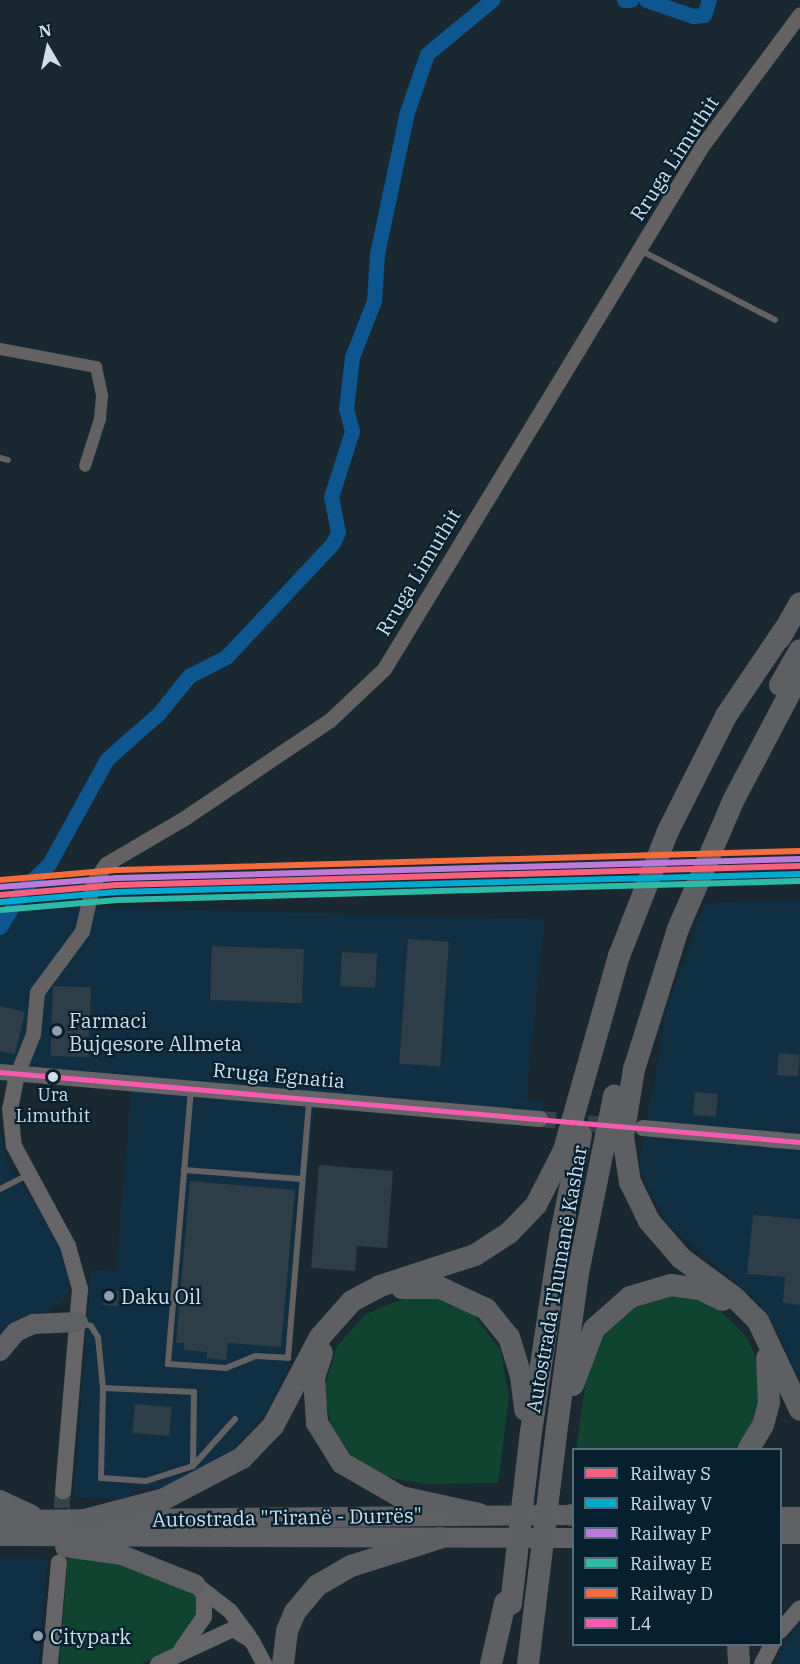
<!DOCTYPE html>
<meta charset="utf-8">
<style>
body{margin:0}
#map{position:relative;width:800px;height:1664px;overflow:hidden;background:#1a2831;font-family:"IBM Plex Serif",serif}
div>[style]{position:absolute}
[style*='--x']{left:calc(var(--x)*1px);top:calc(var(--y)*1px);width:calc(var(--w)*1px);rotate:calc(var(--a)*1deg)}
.built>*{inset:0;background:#102f42}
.green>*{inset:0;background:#104431}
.canal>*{height:15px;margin:-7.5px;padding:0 7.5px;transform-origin:7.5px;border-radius:7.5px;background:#0d568f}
.building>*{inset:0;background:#2e3e48;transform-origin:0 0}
.secondary-tunnel>*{height:16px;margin-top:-8px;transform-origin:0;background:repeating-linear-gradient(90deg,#35434d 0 16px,transparent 0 24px)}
.service>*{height:6px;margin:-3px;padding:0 3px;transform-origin:3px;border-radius:3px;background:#636162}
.minor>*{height:12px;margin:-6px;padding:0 6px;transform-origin:6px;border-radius:6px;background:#636162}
.tertiary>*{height:15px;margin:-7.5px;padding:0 7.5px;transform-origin:7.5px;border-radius:7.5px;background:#636162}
.secondary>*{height:16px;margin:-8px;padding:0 8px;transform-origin:8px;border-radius:8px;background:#656466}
.trunk>*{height:20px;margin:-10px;padding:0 10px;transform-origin:10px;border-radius:10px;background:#5f6064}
.motorway>*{height:22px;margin:-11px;padding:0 11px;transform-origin:11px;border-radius:11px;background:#5d5f63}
.motorway-bridge>*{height:22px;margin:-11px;padding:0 11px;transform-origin:11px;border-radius:11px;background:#5d5f63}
.bus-1>*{height:4.5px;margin:-2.25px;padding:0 2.25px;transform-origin:2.25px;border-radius:2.25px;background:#f75aaf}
.rail-1>*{height:6px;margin:-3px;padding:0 3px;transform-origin:3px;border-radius:3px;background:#f8607d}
.rail-2>*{height:6px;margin:-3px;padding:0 3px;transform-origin:3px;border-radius:3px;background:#00a9ce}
.rail-3>*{height:6px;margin:-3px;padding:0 3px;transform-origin:3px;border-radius:3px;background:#bd7bd9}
.rail-4>*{height:6px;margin:-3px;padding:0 3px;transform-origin:3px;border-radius:3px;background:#2dbaa7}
.rail-5>*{height:6px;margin:-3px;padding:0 3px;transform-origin:3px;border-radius:3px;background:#f46c3b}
.dots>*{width:16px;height:16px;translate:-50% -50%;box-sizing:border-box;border:3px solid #062030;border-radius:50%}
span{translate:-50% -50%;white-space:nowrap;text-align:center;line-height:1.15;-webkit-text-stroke:4.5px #062030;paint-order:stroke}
.bus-label{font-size:18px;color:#cfdee9}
.street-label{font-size:20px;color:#cfdee9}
.poi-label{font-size:20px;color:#cfdee9}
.left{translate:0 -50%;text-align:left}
.legend{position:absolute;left:572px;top:1448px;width:210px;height:198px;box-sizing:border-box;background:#062030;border:2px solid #566c7a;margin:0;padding:8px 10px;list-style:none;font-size:18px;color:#cfdee9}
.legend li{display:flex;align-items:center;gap:12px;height:30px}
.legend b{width:30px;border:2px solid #566c7a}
.north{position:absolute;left:18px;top:18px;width:60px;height:60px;-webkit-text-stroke:4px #062030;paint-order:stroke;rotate:351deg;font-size:16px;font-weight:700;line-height:24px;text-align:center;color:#cfdee9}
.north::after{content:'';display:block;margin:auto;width:21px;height:27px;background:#cfdee9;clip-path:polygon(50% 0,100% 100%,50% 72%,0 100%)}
</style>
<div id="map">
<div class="built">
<div style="clip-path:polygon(800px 899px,800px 1383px,775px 1327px,756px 1300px,666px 1223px,639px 1167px,668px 1005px,705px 903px)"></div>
<div style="clip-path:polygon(74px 907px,544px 919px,526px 1099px,545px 1101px,540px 1119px,315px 1099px,289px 1366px,267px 1411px,234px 1449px,205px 1470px,166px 1488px,135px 1488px,127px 1499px,74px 1498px,91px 1269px,116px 1272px,132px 1084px,17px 1074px,0 1083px,0 914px)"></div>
<div style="clip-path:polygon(0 1130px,7px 1163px,57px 1237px,70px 1269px,68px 1294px,58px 1306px,22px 1321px,0 1342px)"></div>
<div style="clip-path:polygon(0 1558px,47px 1558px,39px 1664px,0 1664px)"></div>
<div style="clip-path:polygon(800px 1622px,800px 1664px,776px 1664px,781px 1648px)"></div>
</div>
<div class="green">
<div style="clip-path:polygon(674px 1294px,714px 1305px,745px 1335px,754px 1353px,760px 1391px,750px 1429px,734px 1449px,576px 1450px,588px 1366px,597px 1343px,630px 1307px)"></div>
<div style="clip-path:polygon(410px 1296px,433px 1296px,473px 1314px,501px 1351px,509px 1398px,498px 1483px,427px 1484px,380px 1476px,352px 1456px,331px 1426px,324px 1389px,337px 1346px,366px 1314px)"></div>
<div style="clip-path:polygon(68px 1557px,128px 1565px,196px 1596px,200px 1609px,175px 1647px,141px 1664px,59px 1664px)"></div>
</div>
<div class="canal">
<div style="--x:624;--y:0;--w:7;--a:0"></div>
<div style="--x:646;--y:0;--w:50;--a:18.8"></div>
<div style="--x:693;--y:16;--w:11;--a:-5"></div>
<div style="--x:704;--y:15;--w:16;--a:-72"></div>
<div style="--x:0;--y:927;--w:43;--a:-59.3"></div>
<div style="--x:22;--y:890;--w:37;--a:-44"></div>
<div style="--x:49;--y:864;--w:120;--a:-61.1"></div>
<div style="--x:107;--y:759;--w:69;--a:-41.5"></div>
<div style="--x:159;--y:713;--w:48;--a:-51"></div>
<div style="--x:189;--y:676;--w:42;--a:-27.2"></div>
<div style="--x:226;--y:657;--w:156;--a:-46.8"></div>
<div style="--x:333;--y:543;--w:12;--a:-66"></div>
<div style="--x:338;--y:532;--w:36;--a:-101"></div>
<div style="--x:331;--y:497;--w:69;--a:-72.3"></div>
<div style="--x:352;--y:431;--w:23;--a:-105"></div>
<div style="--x:346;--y:409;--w:52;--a:-83.4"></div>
<div style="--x:352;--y:357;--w:60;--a:-68.6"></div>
<div style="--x:374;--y:301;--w:47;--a:-86.3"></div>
<div style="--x:377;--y:254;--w:145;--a:-78.1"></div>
<div style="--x:407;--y:112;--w:61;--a:-71"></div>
<div style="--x:427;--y:54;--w:85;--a:-39.7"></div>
</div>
<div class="building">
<div style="left:408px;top:939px;width:41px;height:125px;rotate:4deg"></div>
<div style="left:212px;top:946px;width:92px;height:54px;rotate:2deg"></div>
<div style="left:342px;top:952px;width:35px;height:34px;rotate:3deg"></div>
<div style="left:53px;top:986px;width:38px;height:70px;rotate:2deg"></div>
<div style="clip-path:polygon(0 1006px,25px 1012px,15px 1054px,0 1051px)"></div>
<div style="left:779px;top:1053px;width:21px;height:22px;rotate:5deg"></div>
<div style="left:695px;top:1092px;width:23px;height:23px;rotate:5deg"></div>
<div style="clip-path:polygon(319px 1165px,393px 1171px,387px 1248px,357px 1246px,355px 1271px,311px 1268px)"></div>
<div style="clip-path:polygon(190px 1181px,295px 1190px,281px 1347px,228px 1343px,226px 1360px,206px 1358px,207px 1352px,184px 1350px,184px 1343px,176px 1343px)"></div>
<div style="clip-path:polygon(753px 1215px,800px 1219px,800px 1305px,783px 1303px,785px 1277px,747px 1274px)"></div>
<div style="left:104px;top:1290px;width:15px;height:15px;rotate:4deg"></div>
<div style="left:135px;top:1404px;width:37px;height:29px;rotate:5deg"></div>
</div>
<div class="secondary-tunnel">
<div style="--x:540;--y:1119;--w:78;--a:5.1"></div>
<div style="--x:60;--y:1532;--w:41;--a:-85.8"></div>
</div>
<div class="service">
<div style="--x:640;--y:250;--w:152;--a:27.4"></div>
<div style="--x:0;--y:458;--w:8;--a:14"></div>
<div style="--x:191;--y:1089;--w:276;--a:94.8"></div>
<div style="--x:168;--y:1364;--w:58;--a:3.9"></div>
<div style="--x:226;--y:1368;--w:31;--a:-22"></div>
<div style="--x:255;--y:1356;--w:33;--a:3"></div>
<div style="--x:288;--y:1358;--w:258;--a:-85.3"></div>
<div style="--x:184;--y:1170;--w:118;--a:4.4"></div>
<div style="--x:0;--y:1189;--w:29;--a:-27"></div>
<div style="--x:81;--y:1323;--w:10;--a:17"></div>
<div style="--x:91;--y:1326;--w:13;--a:58"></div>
<div style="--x:98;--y:1337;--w:51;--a:84.4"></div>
<div style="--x:103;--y:1388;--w:90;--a:91.3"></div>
<div style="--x:101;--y:1478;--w:45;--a:3.8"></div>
<div style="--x:146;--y:1481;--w:49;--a:-17.7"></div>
<div style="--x:193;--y:1466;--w:63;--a:-48.2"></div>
<div style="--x:103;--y:1388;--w:91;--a:2.5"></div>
<div style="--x:194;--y:1392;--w:73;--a:90.8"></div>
</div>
<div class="minor">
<div style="--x:0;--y:349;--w:98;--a:10.6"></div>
<div style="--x:96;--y:367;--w:30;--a:78"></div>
<div style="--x:102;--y:396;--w:23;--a:95"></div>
<div style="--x:100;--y:419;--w:49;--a:107.7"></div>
</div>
<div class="tertiary">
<div style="--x:17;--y:1074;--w:43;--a:-68.2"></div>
<div style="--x:33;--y:1034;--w:42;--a:-84.6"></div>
<div style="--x:37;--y:992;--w:76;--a:-53.6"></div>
<div style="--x:82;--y:931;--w:49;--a:-77.1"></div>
<div style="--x:93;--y:883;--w:23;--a:-56"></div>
<div style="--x:106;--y:864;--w:93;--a:-30.4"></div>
<div style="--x:186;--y:817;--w:174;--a:-34"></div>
<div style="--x:330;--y:720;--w:74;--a:-43.4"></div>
<div style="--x:384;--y:669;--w:612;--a:-58.7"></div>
<div style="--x:702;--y:146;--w:164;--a:-53.4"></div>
</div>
<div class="secondary">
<div style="--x:0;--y:1072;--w:542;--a:4.97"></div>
<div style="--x:17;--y:1074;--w:36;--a:101"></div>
<div style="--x:10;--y:1109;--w:37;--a:84"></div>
<div style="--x:14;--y:1146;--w:114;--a:61.6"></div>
<div style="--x:68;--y:1246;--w:45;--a:74.4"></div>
<div style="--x:80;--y:1289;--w:203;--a:94.8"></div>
<div style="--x:643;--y:1128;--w:158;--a:5.1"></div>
<div style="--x:198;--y:1586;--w:41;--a:38"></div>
<div style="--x:230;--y:1611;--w:30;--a:53"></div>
<div style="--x:780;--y:1631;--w:30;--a:-49"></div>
<div style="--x:181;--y:1650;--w:40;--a:-55.1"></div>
<div style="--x:204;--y:1617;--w:23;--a:-90"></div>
<div style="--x:204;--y:1594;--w:13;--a:-132"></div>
<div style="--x:50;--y:1664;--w:102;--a:-85"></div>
<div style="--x:158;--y:1664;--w:83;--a:-25"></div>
<div style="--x:233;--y:1629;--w:22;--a:32"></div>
<div style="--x:252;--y:1641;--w:26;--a:62"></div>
<div style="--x:762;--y:1664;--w:22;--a:-63"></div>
</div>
<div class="trunk">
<div style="--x:0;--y:1351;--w:25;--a:-50"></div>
<div style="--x:16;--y:1332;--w:19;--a:-25"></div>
<div style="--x:33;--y:1324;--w:45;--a:-2.5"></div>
<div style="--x:0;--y:1500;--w:35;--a:25"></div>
<div style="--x:780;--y:1517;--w:20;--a:0"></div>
<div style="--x:0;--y:1520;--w:574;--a:-0.5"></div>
<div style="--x:780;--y:1534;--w:20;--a:0"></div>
<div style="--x:0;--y:1536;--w:574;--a:0.2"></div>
<div style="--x:65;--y:1547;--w:58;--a:8"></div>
<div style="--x:122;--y:1555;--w:79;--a:21.7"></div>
</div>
<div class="motorway">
<div style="--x:780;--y:638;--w:40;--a:-60.3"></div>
<div style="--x:800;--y:674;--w:141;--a:117.8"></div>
<div style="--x:734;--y:799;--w:142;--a:113.3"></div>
<div style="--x:678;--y:929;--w:147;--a:107.4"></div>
<div style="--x:634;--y:1069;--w:69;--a:99.2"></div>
<div style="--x:623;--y:1137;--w:46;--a:81.2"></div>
<div style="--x:630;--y:1182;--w:43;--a:64"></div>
<div style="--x:649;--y:1221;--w:49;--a:49.1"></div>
<div style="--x:681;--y:1258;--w:67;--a:36.5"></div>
<div style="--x:735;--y:1298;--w:33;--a:45"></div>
<div style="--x:758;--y:1321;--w:98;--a:64.7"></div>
<div style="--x:780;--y:685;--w:40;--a:-60.3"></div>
<div style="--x:402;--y:1288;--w:39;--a:0"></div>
<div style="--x:441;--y:1288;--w:50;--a:25"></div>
<div style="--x:486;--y:1309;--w:36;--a:51"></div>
<div style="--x:509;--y:1337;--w:41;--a:72.9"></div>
<div style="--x:521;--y:1376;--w:34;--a:83"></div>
<div style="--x:322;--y:1353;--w:26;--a:108"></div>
<div style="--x:314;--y:1378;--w:45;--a:86.2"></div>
<div style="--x:317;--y:1423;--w:47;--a:58"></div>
<div style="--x:342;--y:1463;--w:68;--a:30"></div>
<div style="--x:401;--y:1497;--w:80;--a:12.3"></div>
<div style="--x:573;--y:1385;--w:60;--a:-69.4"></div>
<div style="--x:594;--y:1329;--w:48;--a:-41.6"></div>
<div style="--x:630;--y:1297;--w:43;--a:-16.3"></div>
<div style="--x:671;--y:1285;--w:29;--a:8"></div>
<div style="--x:700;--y:1289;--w:25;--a:26"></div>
<div style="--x:531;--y:1432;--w:196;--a:-81.5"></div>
<div style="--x:560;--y:1238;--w:105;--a:-78.5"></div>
<div style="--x:556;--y:1434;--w:162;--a:-82.2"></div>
<div style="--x:578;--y:1273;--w:181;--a:-78.5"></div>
<div style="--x:748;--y:1450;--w:29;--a:-59"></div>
<div style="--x:763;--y:1425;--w:24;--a:-75"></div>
<div style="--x:769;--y:1402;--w:44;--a:-92.6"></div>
<div style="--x:572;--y:1515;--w:2;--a:0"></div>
<div style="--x:81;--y:1521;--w:86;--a:-14.8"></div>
<div style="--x:164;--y:1499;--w:88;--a:-27.7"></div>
<div style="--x:242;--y:1458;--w:45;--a:-45.9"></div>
<div style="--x:273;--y:1426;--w:101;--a:-62.2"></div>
<div style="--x:320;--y:1337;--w:48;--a:-48.4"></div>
<div style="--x:352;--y:1301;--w:32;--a:-28"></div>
<div style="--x:380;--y:1286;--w:100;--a:-18.1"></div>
<div style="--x:475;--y:1255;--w:40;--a:-32.9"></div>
<div style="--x:509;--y:1233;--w:39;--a:-46"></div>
<div style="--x:536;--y:1205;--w:62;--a:-63"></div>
<div style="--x:564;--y:1150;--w:202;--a:-74.2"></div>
<div style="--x:619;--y:956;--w:134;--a:-68.6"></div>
<div style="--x:668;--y:831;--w:129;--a:-63.2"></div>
<div style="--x:726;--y:716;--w:107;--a:-56"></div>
<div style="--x:738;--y:1644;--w:20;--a:87"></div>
<div style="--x:283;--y:1664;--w:33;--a:-83"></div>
<div style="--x:287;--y:1631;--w:21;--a:-67"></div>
<div style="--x:295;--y:1612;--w:35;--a:-50"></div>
<div style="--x:318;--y:1585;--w:38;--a:-30"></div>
<div style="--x:351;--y:1566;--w:93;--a:-17.5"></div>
<div style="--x:491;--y:1664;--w:63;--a:-77.1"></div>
<div style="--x:528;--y:1664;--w:58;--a:-83.1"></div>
</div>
<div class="motorway-bridge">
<div style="--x:511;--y:1604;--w:173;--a:-83.4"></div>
<div style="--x:535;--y:1606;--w:173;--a:-83"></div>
</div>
<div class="bus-1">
<div style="--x:0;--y:1072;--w:803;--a:5"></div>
</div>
<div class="rail-1">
<div style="--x:0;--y:895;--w:117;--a:-4.9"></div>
<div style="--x:117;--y:885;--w:683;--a:-1.59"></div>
</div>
<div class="rail-2">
<div style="--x:1;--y:902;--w:116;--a:-4.9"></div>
<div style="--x:117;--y:892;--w:683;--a:-1.51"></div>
</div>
<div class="rail-3">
<div style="--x:0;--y:887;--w:117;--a:-4.4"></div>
<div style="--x:117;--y:878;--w:683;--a:-1.59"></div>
</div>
<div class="rail-4">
<div style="--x:1;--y:910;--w:117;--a:-4.9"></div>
<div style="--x:118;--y:900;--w:682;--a:-1.6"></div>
</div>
<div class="rail-5">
<div style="--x:0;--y:880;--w:117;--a:-4.9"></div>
<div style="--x:117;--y:870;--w:683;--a:-1.59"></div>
</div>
<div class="dots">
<div style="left:57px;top:1031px;background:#909ea9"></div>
<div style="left:53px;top:1077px;background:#cfdee9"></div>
<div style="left:109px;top:1296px;background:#909ea9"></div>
<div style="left:38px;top:1636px;background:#909ea9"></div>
</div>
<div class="bus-label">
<span style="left:53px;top:1106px">Ura<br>Limuthit</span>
</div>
<div class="street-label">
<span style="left:674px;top:158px;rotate:-57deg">Rruga Limuthit</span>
<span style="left:418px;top:572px;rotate:-59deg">Rruga Limuthit</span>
<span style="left:279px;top:1075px;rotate:5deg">Rruga Egnatia</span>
<span style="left:556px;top:1279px;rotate:-80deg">Autostrada Thumanë Kashar</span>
<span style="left:287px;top:1517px;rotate:-1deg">Autostrada "Tiranë - Durrës"</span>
</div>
<div class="poi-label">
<span class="left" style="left:69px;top:1032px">Farmaci<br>Bujqesore Allmeta</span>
<span class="left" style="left:121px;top:1296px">Daku Oil</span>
<span class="left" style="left:50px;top:1636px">Citypark</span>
</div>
<ul class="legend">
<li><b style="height:8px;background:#f8607d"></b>Railway S</li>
<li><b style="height:8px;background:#00a9ce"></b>Railway V</li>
<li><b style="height:8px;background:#bd7bd9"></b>Railway P</li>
<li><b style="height:8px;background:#2dbaa7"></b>Railway E</li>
<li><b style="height:8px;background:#f46c3b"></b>Railway D</li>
<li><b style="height:8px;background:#f75aaf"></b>L4</li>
</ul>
<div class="north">N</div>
</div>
